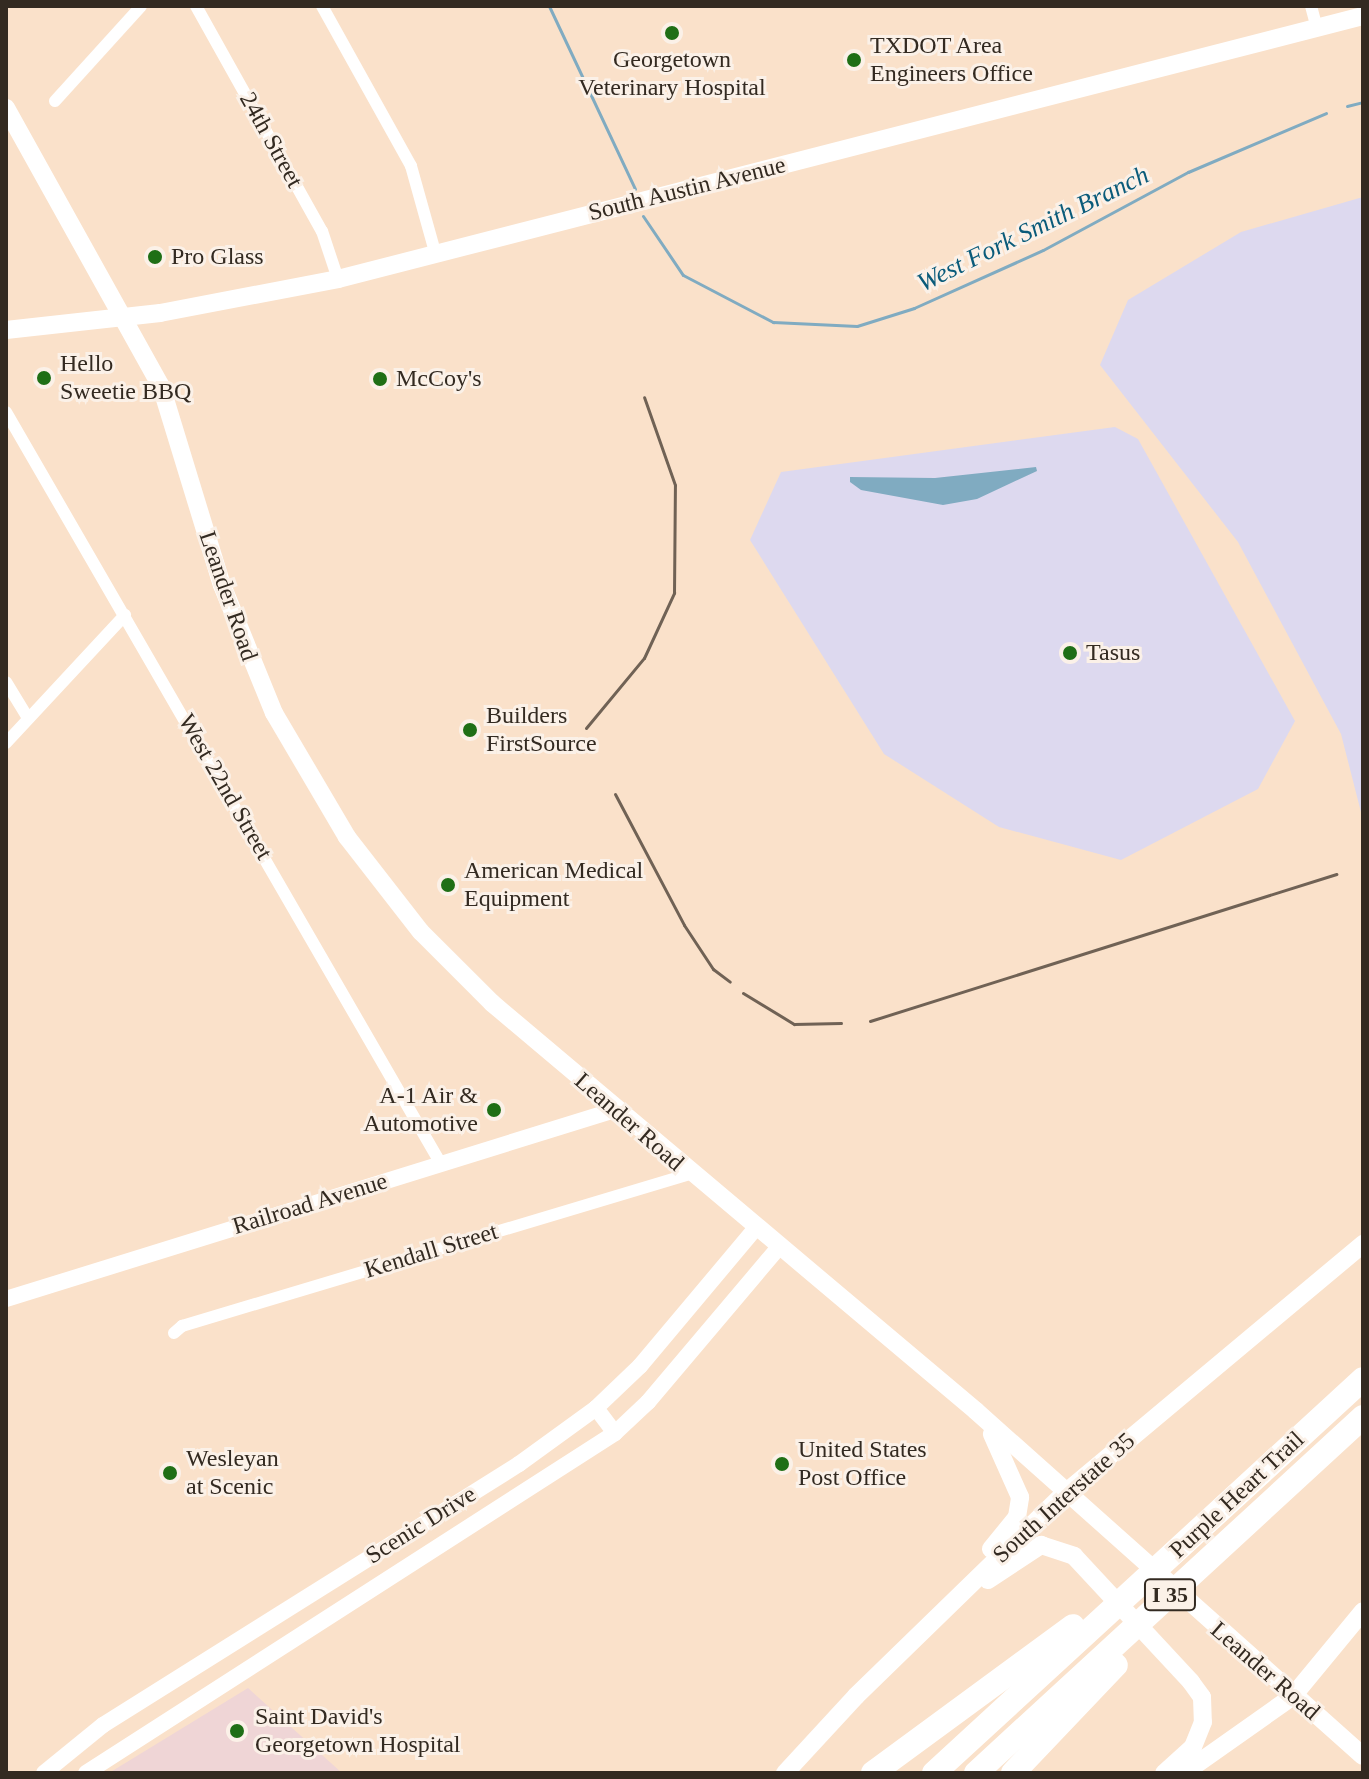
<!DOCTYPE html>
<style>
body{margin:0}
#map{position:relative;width:1369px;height:1779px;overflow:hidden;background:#fae1ca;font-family:Georgia,serif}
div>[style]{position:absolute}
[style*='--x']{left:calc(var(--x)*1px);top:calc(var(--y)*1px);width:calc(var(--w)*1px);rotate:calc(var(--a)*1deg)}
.industrial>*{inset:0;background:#ddd9ef}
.medical>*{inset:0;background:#efd5d6}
.water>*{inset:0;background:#80abc1}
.stream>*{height:3px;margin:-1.5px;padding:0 1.5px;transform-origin:1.5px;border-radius:1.5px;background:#80abc1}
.minor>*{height:12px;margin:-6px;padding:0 6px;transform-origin:6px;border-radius:6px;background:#fff}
.tertiary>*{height:16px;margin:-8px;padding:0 8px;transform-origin:8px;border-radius:8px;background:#fff}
.secondary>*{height:18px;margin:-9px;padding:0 9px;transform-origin:9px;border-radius:9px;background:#fff}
.motorway>*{height:24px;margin:-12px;padding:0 12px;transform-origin:12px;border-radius:12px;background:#fff}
.rail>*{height:3px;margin:-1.5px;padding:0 1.5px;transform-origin:1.5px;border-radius:1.5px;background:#706255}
.dots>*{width:22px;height:22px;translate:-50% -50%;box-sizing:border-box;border:4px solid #fbf1e8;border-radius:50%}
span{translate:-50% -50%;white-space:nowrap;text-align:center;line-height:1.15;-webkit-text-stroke:6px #fbf1e8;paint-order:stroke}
.shield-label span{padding:2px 6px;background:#fbf1e8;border:2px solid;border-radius:6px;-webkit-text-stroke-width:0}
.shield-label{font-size:22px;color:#332a21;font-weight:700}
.poi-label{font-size:24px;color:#332a21}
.left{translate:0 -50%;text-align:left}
.right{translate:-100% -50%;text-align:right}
.street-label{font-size:24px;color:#332a21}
.water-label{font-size:26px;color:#0a5b7a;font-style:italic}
.frame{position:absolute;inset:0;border:8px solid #332a21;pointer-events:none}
</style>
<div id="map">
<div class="industrial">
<div style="clip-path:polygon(1363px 197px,1363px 820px,1341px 734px,1238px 542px,1100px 365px,1128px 300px,1241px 232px)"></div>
<div style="clip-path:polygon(1115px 427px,1138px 439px,1295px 721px,1258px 789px,1121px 860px,999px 827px,884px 754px,750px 540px,781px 472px)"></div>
</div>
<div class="medical">
<div style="clip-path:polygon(248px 1688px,342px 1773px,109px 1773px)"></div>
</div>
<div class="water">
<div style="clip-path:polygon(1036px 467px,1037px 471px,977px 499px,943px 505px,861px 490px,850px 482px,850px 477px,935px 478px)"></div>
</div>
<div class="stream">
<div style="--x:549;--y:6;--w:202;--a:64.8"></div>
<div style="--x:1347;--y:106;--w:16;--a:-14"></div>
<div style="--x:643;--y:216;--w:71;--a:55.9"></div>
<div style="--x:683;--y:275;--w:102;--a:27.6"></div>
<div style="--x:773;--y:322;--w:84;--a:2.7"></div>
<div style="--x:857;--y:326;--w:60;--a:-17.5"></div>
<div style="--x:914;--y:308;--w:141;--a:-24.2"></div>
<div style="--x:1043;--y:250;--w:165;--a:-28.3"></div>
<div style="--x:1188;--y:172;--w:150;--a:-23.1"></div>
</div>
<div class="minor">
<div style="--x:196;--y:6;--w:258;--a:60.8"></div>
<div style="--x:322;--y:231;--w:51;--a:71.6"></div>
<div style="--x:322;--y:6;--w:183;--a:60.9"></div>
<div style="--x:411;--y:166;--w:89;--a:74.4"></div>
<div style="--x:1311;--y:6;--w:24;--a:75"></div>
<div style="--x:55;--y:101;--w:128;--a:-47.8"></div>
<div style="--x:6;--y:412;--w:869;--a:59.95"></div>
<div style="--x:6;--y:682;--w:42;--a:58.6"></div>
<div style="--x:6;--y:743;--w:175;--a:-47.1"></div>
<div style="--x:174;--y:1333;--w:11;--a:-41"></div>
<div style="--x:182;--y:1326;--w:530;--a:-16.66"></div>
</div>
<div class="tertiary">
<div style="--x:6;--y:1299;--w:638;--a:-17.24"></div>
<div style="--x:596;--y:1408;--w:31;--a:53"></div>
<div style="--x:44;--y:1773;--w:76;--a:-39.1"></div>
<div style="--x:103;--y:1725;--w:491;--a:-32.1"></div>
<div style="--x:519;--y:1464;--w:95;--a:-36"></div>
<div style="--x:596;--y:1408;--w:61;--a:-43.7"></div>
<div style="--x:640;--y:1366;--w:179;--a:-50"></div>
<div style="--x:86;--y:1773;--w:629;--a:-32.73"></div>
<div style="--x:615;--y:1433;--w:45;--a:-43.2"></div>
<div style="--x:648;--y:1402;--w:202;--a:-49.8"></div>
</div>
<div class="secondary">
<div style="--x:6;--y:108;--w:318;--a:60.9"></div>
<div style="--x:161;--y:386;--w:208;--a:73"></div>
<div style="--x:222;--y:585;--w:138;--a:67.9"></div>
<div style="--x:274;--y:713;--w:144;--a:59.5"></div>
<div style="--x:347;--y:837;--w:120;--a:52.1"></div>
<div style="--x:421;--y:932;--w:100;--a:45"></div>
<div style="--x:492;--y:1003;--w:633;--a:40.13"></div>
<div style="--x:976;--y:1411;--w:518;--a:41.72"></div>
<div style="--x:6;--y:330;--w:155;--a:-6.3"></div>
<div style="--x:160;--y:313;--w:181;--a:-10.8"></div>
<div style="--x:338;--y:279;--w:1058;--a:-14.39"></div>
<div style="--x:991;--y:1549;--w:41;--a:-50.9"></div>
<div style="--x:1017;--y:1517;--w:20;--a:-81"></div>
<div style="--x:1020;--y:1497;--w:69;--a:-114"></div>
<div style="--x:988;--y:1580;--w:64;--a:-33.4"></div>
<div style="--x:1041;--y:1545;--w:35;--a:18"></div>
<div style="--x:1074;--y:1556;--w:172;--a:47.1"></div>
<div style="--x:1191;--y:1682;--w:19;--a:54"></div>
<div style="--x:1202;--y:1697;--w:25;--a:88"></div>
<div style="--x:1203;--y:1722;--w:27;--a:112"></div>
<div style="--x:1193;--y:1747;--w:39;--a:138"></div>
<div style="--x:785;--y:1773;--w:105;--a:-47.3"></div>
<div style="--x:856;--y:1696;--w:290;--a:-44.2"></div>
<div style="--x:1064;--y:1494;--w:390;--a:-39.9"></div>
<div style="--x:1184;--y:1773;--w:133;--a:-35.2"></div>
<div style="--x:1293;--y:1696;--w:110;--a:-50.5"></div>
</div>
<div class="motorway">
<div style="--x:873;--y:1773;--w:248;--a:-36.3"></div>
<div style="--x:934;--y:1773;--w:582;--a:-42.56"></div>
<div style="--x:976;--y:1773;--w:526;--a:-42.61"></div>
<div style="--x:1013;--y:1773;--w:149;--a:-46.4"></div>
</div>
<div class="rail">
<div style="--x:586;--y:728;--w:91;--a:-50.4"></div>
<div style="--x:644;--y:658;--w:72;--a:-65.2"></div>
<div style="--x:674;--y:593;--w:108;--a:-89.5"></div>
<div style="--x:675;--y:485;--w:93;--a:-109.4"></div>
<div style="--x:615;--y:794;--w:148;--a:62.2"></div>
<div style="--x:684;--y:925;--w:53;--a:56.6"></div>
<div style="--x:713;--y:969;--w:21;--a:37"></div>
<div style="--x:743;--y:993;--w:60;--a:31.3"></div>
<div style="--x:794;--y:1024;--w:47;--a:-1.2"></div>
<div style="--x:870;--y:1021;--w:489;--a:-17.5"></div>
</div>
<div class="dots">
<div style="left:672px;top:33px;background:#1f6f16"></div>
<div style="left:854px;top:60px;background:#1f6f16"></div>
<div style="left:155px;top:257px;background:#1f6f16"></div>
<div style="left:44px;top:378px;background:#1f6f16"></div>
<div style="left:380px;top:379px;background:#1f6f16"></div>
<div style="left:1070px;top:653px;background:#1f6f16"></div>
<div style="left:470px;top:730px;background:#1f6f16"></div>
<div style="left:448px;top:885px;background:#1f6f16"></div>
<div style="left:494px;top:1110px;background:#1f6f16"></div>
<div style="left:782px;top:1464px;background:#1f6f16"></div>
<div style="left:170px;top:1473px;background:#1f6f16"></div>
<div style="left:237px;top:1731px;background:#1f6f16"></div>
</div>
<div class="shield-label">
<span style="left:1170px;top:1595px">I 35</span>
</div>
<div class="poi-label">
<span class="left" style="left:870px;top:60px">TXDOT Area<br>Engineers Office</span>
<span style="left:672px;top:74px">Georgetown<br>Veterinary Hospital</span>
<span class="left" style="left:171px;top:257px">Pro Glass</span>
<span class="left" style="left:60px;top:378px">Hello<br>Sweetie BBQ</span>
<span class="left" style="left:396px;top:379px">McCoy's</span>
<span class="left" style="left:1086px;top:653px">Tasus</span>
<span class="left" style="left:486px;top:730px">Builders<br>FirstSource</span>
<span class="left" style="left:464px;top:885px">American Medical<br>Equipment</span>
<span class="right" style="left:478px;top:1110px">A-1 Air &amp;<br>Automotive</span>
<span class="left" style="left:798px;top:1464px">United States<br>Post Office</span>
<span class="left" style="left:186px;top:1473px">Wesleyan<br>at Scenic</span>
<span class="left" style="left:255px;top:1731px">Saint David's<br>Georgetown Hospital</span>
</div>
<div class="street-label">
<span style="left:271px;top:140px;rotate:61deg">24th Street</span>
<span style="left:687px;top:189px;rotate:-14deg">South Austin Avenue</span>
<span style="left:228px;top:596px;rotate:71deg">Leander Road</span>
<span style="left:225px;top:787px;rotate:60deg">West 22nd Street</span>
<span style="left:629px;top:1122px;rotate:41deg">Leander Road</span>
<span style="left:310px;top:1204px;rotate:-17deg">Railroad Avenue</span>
<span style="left:431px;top:1251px;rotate:-17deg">Kendall Street</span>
<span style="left:1237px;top:1495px;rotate:-43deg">Purple Heart Trail</span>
<span style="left:1064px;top:1498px;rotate:-42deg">South Interstate 35</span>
<span style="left:421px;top:1525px;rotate:-32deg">Scenic Drive</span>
<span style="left:1265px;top:1671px;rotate:41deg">Leander Road</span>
</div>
<div class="water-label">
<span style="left:1033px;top:229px;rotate:-26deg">West Fork Smith Branch</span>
</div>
<div class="frame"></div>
</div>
